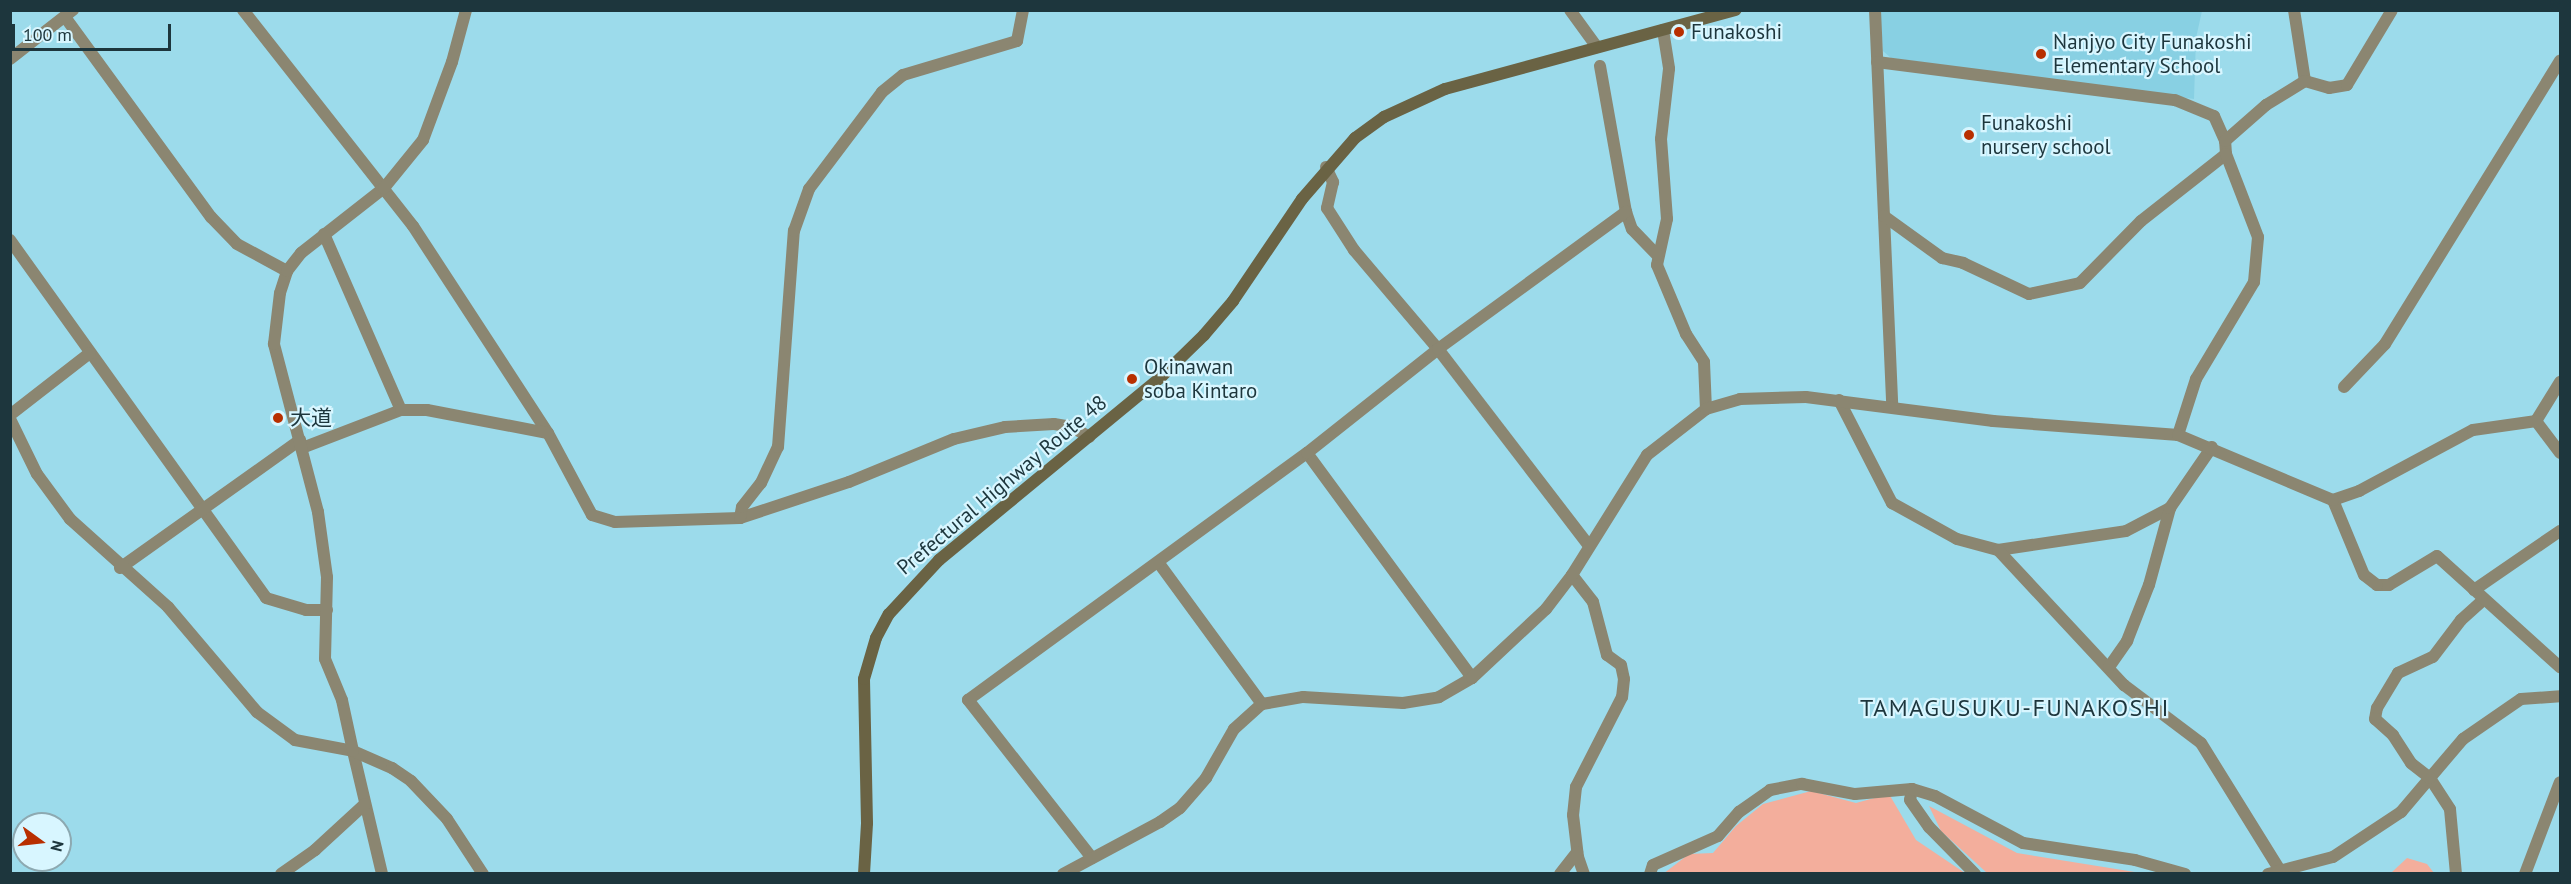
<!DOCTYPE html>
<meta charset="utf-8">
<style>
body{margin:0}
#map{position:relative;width:2571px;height:884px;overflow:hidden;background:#9cdbeb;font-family:"PT Sans","Noto Sans JP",sans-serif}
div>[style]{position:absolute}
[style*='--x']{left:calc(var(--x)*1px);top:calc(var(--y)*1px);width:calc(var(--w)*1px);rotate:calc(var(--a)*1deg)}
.built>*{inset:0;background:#88d0e3}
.green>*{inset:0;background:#f3ae9c}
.minor>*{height:12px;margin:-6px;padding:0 6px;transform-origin:6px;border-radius:6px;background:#8b8671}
.tertiary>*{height:12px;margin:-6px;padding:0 6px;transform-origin:6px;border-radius:6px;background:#8b8671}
.secondary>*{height:12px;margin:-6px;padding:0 6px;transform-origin:6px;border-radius:6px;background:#6a6344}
.dots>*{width:16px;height:16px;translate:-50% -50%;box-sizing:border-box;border:3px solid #d8f6ff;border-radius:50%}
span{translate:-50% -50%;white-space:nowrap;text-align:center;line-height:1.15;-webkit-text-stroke:4.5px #d8f6ff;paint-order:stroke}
.poi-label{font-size:21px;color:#1d363d}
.left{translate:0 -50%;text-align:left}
.street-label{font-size:21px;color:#1d363d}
.quarter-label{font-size:24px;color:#1d363d;letter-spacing:1.5px}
.frame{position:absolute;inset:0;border:12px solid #1d363d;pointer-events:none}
.north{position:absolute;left:12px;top:812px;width:60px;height:60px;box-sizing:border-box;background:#d8f6ff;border:2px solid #8da9b1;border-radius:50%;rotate:105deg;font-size:16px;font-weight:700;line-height:24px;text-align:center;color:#1d363d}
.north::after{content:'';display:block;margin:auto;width:21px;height:27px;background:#b82f00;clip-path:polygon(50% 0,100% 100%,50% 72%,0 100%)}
.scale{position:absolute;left:12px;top:24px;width:159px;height:27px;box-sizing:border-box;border:3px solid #1d363d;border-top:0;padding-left:8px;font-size:18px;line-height:21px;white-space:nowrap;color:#1d363d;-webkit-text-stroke:4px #d8f6ff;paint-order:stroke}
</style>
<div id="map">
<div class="built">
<div style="clip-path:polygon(1880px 11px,2202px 11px,2196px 38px,2194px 99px,1891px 58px,1883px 51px)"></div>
</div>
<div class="green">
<div style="clip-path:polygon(1811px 791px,1856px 803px,1889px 794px,1916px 840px,1965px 873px,1663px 874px,1689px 854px,1713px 853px,1736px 826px,1763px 804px)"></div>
<div style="clip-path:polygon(1929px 806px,2017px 853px,2141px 873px,1987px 873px,1941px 831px)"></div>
<div style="clip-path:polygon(2407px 858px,2427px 864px,2434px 873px,2391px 873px)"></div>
</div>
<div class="minor">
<div style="--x:243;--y:10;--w:275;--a:51.8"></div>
<div style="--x:413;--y:226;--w:247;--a:56.9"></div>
<div style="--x:548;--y:433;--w:93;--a:61.8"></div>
<div style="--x:592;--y:515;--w:24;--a:17"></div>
<div style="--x:615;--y:522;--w:125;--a:-1.8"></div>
<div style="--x:740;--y:518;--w:115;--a:-18.3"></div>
<div style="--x:849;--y:482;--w:113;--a:-22.3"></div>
<div style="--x:954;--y:439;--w:52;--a:-13.2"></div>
<div style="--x:1005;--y:427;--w:49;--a:-3.5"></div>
<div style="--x:1054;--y:424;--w:18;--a:9"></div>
<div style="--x:1072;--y:427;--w:20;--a:30"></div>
<div style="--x:1875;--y:10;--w:397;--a:87.5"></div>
<div style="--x:2294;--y:10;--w:72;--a:81.2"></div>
<div style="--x:65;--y:17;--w:248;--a:53.9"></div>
<div style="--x:211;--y:217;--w:37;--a:46"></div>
<div style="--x:237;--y:244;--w:57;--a:28.4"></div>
<div style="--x:1663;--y:30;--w:39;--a:81"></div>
<div style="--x:1669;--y:69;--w:70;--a:96.5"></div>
<div style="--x:1661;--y:139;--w:80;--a:85.7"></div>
<div style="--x:1667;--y:219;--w:47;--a:102.3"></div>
<div style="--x:1657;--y:265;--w:75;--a:67.2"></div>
<div style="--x:1686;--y:334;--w:33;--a:57"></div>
<div style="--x:1704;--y:362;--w:47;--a:87.6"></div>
<div style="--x:10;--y:59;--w:80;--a:-37.9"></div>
<div style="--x:1877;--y:62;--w:300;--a:7.3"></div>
<div style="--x:2175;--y:100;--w:42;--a:22.3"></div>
<div style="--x:2214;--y:116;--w:27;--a:66"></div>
<div style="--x:1600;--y:66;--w:148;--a:79.9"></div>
<div style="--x:1626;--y:212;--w:18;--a:71"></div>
<div style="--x:1632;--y:229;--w:36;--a:46"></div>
<div style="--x:2305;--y:81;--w:25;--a:16"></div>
<div style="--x:2329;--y:88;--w:18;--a:-9"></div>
<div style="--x:2347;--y:85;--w:87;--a:-59"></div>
<div style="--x:1326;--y:167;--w:17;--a:65"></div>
<div style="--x:1333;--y:182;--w:27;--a:103"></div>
<div style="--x:1327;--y:208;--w:50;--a:57.3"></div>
<div style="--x:1354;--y:250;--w:130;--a:49.7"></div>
<div style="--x:1438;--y:349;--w:248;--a:52.5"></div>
<div style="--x:1884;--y:216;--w:72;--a:35.9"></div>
<div style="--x:1942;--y:258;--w:22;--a:13"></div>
<div style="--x:1963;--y:263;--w:73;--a:25.2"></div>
<div style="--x:2029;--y:294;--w:52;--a:-12.2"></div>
<div style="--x:2080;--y:283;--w:87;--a:-45.5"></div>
<div style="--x:2141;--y:221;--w:108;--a:-38.2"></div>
<div style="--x:2226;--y:154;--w:13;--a:-94"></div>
<div style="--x:2225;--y:141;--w:55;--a:-41.3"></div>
<div style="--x:2266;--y:105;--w:46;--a:-31.6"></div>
<div style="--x:324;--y:234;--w:192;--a:66.4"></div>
<div style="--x:10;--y:240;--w:440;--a:54.4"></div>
<div style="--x:266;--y:598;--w:42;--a:16.7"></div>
<div style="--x:306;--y:610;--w:21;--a:0"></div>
<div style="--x:2344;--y:387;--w:59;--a:-46.4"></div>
<div style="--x:2385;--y:344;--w:333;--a:-58.3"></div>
<div style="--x:1839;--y:400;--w:116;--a:62.8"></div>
<div style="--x:1892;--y:503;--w:74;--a:29"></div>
<div style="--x:1957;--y:539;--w:42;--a:15"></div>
<div style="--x:1998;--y:550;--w:129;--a:-8.4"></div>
<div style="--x:2126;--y:531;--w:50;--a:-27.6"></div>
<div style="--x:10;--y:415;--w:101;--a:-37.8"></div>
<div style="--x:2536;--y:421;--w:46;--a:-58.4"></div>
<div style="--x:2536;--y:421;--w:40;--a:53"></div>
<div style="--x:2178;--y:435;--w:59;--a:-72.2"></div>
<div style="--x:2196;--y:379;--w:113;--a:-59.1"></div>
<div style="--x:2254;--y:282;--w:45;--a:-84.9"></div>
<div style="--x:2258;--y:237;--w:89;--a:-111.1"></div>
<div style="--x:302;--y:448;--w:106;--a:-21"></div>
<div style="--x:401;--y:410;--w:26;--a:0"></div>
<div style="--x:427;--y:410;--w:123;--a:10.8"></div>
<div style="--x:1307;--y:453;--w:279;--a:53.7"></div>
<div style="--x:740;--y:518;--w:11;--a:-80"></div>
<div style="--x:742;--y:507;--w:31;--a:-52"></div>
<div style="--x:761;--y:483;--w:40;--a:-65"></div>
<div style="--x:778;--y:447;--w:217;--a:-85.8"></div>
<div style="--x:794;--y:231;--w:45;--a:-70.3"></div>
<div style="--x:809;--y:189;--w:121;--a:-53"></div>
<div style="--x:882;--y:92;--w:27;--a:-39"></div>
<div style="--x:903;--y:75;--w:119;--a:-16.6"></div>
<div style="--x:1017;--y:41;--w:32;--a:-79"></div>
<div style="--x:1998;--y:550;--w:185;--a:47"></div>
<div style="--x:2124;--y:685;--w:96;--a:37"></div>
<div style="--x:2201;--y:743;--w:148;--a:58.2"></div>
<div style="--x:2437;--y:556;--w:56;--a:148.9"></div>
<div style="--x:2389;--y:585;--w:12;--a:180"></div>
<div style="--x:2377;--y:585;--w:16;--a:-142"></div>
<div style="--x:2364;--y:575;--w:81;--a:-112.5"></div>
<div style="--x:2333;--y:500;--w:28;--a:-19"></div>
<div style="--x:2359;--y:491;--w:129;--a:-28.2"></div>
<div style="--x:2473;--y:430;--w:64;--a:-8.1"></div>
<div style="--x:1158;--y:562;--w:176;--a:53.8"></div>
<div style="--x:120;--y:568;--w:221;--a:-35.4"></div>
<div style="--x:1572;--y:575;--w:34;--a:52"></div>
<div style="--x:1593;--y:602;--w:55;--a:75.2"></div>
<div style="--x:1607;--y:655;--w:17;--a:36"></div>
<div style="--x:1621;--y:665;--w:14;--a:78"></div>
<div style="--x:1624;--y:679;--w:18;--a:96"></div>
<div style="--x:1622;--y:697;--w:101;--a:117.1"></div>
<div style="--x:1576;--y:787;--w:28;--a:96"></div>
<div style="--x:1573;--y:815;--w:42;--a:83.2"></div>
<div style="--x:1578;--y:857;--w:18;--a:71"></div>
<div style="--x:2474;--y:590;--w:104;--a:-34.5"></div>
<div style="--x:2109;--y:667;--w:32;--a:-55"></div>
<div style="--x:2127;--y:641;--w:60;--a:-68.6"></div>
<div style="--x:2149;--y:585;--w:80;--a:-74.7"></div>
<div style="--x:2170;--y:508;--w:74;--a:-55.5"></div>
<div style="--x:353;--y:751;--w:126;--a:76.7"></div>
<div style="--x:1912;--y:789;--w:11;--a:100"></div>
<div style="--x:1910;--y:800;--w:33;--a:55"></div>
<div style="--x:1929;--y:827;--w:66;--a:45.6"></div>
<div style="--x:1092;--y:858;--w:201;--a:-128.1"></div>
<div style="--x:968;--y:700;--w:419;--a:-36.1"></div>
<div style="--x:1307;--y:453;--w:167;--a:-38.4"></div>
<div style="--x:1438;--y:349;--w:233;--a:-36.1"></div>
<div style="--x:281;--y:874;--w:42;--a:-35.2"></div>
<div style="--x:315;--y:850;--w:68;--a:-42.6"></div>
<div style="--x:1560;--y:874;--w:28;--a:-52"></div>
<div style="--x:1650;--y:874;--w:9;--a:-72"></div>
<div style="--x:1653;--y:865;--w:71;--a:-24"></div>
<div style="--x:1718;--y:836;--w:32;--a:-49"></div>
<div style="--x:1739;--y:812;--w:38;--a:-35"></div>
<div style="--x:1770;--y:790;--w:33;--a:-11"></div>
<div style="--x:1802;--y:784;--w:54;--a:10.7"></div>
<div style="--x:1855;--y:794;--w:57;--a:-5"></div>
<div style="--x:1912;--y:789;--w:24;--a:17"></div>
<div style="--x:1935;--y:796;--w:100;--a:28.1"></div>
<div style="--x:2023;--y:843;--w:113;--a:8.6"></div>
<div style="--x:2135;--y:860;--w:52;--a:15.6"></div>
<div style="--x:2268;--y:874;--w:67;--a:-14.7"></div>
<div style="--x:2333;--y:857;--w:82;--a:-33.5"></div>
<div style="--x:2401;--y:812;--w:96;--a:-49.7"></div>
<div style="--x:2463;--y:739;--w:70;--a:-34.6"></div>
<div style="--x:2521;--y:699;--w:39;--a:-4"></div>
<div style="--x:2456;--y:874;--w:65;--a:-95.3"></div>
<div style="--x:2450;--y:809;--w:37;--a:-123"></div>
<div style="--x:2430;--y:778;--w:24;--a:-142"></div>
<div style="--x:2411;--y:763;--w:33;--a:-123"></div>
<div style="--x:2393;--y:735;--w:24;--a:-138"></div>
<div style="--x:2375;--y:719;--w:11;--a:-80"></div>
<div style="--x:2377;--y:708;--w:41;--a:-59"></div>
<div style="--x:2398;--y:673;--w:38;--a:-25"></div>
<div style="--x:2433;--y:657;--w:46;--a:-52.9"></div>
<div style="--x:2461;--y:620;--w:31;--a:-42"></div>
<div style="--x:2525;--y:874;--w:98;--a:-69.2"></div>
</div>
<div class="tertiary">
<div style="--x:1570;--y:10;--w:46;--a:53.9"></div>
<div style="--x:10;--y:419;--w:61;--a:63.9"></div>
<div style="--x:37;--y:474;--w:56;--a:53.7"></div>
<div style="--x:70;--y:519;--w:132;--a:41.9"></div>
<div style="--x:168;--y:607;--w:138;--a:49.7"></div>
<div style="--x:257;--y:712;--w:47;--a:36.4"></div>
<div style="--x:295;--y:740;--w:59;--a:10.7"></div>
<div style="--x:353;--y:751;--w:43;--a:23.6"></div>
<div style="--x:392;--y:768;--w:23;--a:34"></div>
<div style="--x:411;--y:781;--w:52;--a:46.5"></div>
<div style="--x:447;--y:819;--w:66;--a:56.8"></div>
<div style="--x:2437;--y:556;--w:166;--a:42.1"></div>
<div style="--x:353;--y:751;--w:52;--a:-102.2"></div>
<div style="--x:342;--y:700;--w:44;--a:-112.5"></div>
<div style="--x:325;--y:659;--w:82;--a:-88.6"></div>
<div style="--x:327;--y:577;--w:66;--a:-97.9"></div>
<div style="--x:318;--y:512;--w:174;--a:-104.7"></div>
<div style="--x:274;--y:344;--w:51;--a:-83.3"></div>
<div style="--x:280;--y:293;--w:23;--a:-72"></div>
<div style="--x:287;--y:271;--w:23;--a:-52"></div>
<div style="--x:301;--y:253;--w:105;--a:-38.1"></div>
<div style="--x:384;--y:188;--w:62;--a:-50.9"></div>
<div style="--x:423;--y:140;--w:83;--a:-69.6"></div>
<div style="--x:452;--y:62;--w:54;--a:-74.9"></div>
<div style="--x:1063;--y:874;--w:110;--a:-28.2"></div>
<div style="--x:1160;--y:822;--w:24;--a:-35"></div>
<div style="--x:1180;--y:808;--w:40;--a:-49"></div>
<div style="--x:1206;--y:778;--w:56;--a:-60.3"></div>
<div style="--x:1234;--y:729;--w:38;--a:-42"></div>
<div style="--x:1262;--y:704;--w:42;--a:-9.7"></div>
<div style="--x:1303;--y:697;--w:100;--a:3.4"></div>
<div style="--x:1403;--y:703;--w:36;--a:-9"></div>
<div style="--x:1439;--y:697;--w:38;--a:-30"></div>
<div style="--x:1472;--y:678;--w:101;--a:-43"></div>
<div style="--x:1546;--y:609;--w:43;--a:-52.6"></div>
<div style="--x:1572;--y:575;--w:142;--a:-58"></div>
<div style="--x:1647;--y:455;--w:75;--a:-37.9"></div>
<div style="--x:1706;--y:409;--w:35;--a:-16"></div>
<div style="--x:1740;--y:399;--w:66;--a:-1.7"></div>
<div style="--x:1806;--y:397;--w:189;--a:7.3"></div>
<div style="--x:1993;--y:421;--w:186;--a:4.3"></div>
<div style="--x:2178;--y:435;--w:168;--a:22.8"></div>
</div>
<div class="secondary">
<div style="--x:864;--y:874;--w:51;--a:-86.6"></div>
<div style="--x:867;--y:823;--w:144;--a:-91.2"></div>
<div style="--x:864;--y:679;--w:43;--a:-73.7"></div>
<div style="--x:876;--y:638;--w:27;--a:-62"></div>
<div style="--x:889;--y:614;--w:74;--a:-47.2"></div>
<div style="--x:939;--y:560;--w:288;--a:-39.5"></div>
<div style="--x:1161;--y:377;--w:60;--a:-44.3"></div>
<div style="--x:1204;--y:335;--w:45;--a:-49.5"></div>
<div style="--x:1233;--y:301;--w:123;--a:-55.9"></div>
<div style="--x:1302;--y:199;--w:81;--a:-49"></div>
<div style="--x:1355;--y:138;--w:36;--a:-36"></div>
<div style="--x:1384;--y:117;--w:67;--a:-24.7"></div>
<div style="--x:1445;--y:89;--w:301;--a:-15.2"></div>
</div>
<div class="dots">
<div style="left:1679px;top:32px;background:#b82f00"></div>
<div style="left:2041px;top:54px;background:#b82f00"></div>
<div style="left:1969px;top:135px;background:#b82f00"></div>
<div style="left:1132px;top:379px;background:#b82f00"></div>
<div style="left:278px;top:418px;background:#b82f00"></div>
</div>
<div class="poi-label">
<span class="left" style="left:1691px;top:32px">Funakoshi</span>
<span class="left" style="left:2053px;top:54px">Nanjyo City Funakoshi<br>Elementary School</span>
<span class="left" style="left:1981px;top:135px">Funakoshi<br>nursery school</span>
<span class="left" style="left:1144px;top:379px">Okinawan<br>soba Kintaro</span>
<span class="left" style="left:290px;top:418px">大道</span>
</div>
<div class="street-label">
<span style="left:1002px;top:485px;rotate:-40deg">Prefectural Highway Route 48</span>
</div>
<div class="quarter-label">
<span style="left:2015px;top:708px">TAMAGUSUKU-FUNAKOSHI</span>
</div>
<div class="frame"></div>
<div class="north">N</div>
<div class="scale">100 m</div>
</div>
